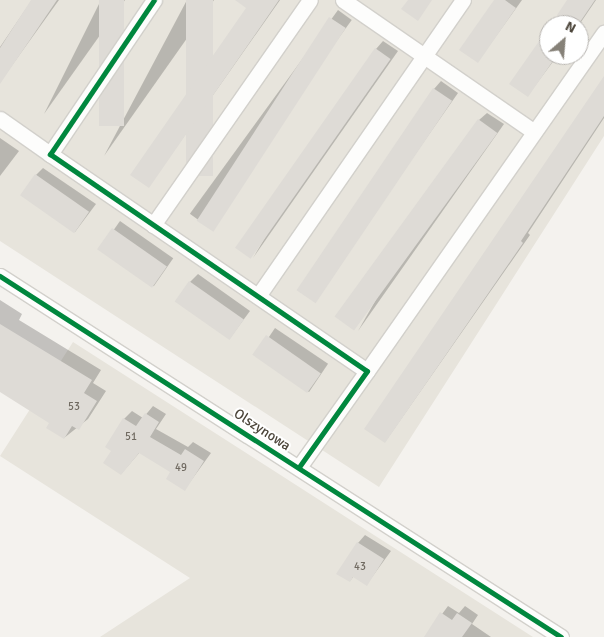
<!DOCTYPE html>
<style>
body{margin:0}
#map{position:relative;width:604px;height:637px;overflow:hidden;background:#f4f2ee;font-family:Signika,sans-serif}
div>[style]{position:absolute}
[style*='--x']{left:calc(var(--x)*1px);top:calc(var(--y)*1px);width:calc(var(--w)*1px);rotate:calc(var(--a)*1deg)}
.residential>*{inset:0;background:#e7e4dc}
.shadow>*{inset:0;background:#0003;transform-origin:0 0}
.building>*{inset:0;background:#dedbd6;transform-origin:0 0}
.roads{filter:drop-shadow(1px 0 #d2d0cb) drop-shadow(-1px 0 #d2d0cb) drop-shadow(0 1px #d2d0cb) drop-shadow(0 -1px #d2d0cb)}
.minor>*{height:15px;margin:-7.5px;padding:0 7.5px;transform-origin:7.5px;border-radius:7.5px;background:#fdfdfc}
.cycleway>*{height:5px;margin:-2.5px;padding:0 2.5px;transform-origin:2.5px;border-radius:2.5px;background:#00873e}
span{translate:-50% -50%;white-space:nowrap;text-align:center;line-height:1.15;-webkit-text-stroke:4px #fff;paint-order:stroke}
.number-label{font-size:11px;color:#706a61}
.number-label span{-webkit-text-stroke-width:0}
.street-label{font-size:14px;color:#4b4439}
.north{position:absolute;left:539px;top:15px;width:50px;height:50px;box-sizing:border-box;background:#fff;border:1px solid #b7b4b0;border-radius:50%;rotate:27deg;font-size:14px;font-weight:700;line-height:20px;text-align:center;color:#4b4439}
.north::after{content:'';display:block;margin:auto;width:18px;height:22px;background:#868178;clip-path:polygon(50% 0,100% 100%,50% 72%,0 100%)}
</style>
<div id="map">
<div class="residential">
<div style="clip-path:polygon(evenodd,0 0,604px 0,604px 136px,379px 487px,0 241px,0 0,549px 25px,579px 25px,579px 55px,549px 55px,549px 25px)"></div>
<div style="clip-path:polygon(73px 342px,533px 637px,100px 637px,190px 578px,0 456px)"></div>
</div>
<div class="shadow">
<div style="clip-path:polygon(32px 0,59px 0,0 82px,0 47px)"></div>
<div style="clip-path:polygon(101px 0,125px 0,44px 114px)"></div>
<div style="clip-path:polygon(187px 0,214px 0,104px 156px)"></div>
<div style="clip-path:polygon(253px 0,280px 0,149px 186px)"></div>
<div style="clip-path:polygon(495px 0,522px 0,478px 61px)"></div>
<div style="clip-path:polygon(569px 0,596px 0,579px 25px,552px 25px)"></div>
<div style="left:338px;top:10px;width:17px;height:252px;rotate:36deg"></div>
<div style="clip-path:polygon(549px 29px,549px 55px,558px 55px,528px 95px)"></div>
<div style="clip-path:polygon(383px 41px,398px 51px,253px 258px,376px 49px)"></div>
<div style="clip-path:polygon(604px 80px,604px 118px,528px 233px,530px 235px,385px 442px)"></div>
<div style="clip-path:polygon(441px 81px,458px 93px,313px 300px,434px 89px)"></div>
<div style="clip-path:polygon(487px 113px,504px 124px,358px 331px,479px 120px)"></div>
<div style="clip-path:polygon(0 138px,19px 151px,0 176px)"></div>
<div style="clip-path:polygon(43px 168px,96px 204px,75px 232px,36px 175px)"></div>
<div style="left:120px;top:221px;width:65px;height:34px;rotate:35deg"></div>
<div style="clip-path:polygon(198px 274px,250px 311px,230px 338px,190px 282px)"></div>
<div style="clip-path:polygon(0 300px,22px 314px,19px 320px,101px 370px,93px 383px,106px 391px,88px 419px,64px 438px,0 349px)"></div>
<div style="left:275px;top:328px;width:64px;height:34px;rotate:34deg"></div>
<div style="clip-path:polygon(153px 406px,166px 414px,156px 429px,188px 447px,193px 442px,211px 453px,185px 489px,172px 472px,140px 452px,121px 474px,112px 450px,124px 419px,132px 411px,143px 418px)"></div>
<div style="clip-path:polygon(365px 535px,391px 551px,367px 584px,354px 576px,350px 581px,358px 543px)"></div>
<div style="clip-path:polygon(448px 606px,459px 613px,465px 606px,478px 615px,472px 624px,491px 637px,425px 637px)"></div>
</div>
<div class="building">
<div style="clip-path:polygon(31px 0,57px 0,0 84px,0 48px)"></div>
<div style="left:99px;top:0;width:25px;height:126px"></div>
<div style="left:186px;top:0;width:27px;height:176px"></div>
<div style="clip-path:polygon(235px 0,279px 0,149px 188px,130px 175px,246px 8px)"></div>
<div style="clip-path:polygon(408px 0,432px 0,418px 21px,401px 9px)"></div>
<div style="clip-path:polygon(494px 0,505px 0,516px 8px,478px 63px,459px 50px)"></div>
<div style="clip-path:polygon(567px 0,595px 0,578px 25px,571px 25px,557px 15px)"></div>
<div style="left:329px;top:17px;width:20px;height:243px;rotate:33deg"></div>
<div style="clip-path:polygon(549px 27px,549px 55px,557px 55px,528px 97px,509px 84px)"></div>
<div style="left:375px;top:48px;width:19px;height:244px;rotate:35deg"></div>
<div style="clip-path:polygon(604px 76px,604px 116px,521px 241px,523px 243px,385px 443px,364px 429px)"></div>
<div style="left:433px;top:88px;width:23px;height:244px;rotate:34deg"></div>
<div style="left:478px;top:119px;width:24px;height:244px;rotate:36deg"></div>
<div style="left:35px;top:174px;width:66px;height:26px;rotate:35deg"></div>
<div style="left:112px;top:228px;width:67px;height:26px;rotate:35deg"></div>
<div style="left:189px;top:281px;width:67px;height:25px;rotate:35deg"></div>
<div style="clip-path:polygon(0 324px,92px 380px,84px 393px,97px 401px,79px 430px,72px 426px,64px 439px,46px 428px,49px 423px,0 392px)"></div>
<div style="left:266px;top:335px;width:67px;height:24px;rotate:35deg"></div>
<div style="clip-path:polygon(145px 413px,159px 422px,150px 437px,181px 455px,185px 449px,204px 461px,185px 491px,166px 479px,170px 472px,139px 453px,121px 475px,103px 463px,111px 451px,105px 447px,123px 418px,136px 426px)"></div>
<div style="clip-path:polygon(357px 542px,384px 559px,367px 586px,353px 577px,350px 582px,336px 574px)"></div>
<div style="clip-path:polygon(440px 612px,452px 620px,457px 613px,472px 623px,462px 637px,424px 637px)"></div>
</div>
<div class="roads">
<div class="minor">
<div style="--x:154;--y:0;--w:186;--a:124"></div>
<div style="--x:50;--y:154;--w:384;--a:34.4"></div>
<div style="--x:367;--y:371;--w:118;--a:125.3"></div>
<div style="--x:343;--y:0;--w:232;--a:34.6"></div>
<div style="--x:0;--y:119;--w:61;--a:35"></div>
<div style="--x:153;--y:225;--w:274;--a:-55.1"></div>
<div style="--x:0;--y:276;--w:667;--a:32.76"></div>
<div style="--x:258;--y:296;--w:360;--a:-55.3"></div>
<div style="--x:367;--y:371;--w:413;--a:-55"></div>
</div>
</div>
<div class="cycleway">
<div style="--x:154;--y:0;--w:186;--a:124"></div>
<div style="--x:50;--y:154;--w:384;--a:34.4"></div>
<div style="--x:367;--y:371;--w:118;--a:125.3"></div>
<div style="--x:0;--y:276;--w:667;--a:32.76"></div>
</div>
<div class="number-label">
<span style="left:74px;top:407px">53</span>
<span style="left:131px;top:437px">51</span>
<span style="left:181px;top:468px">49</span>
<span style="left:360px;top:567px">43</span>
</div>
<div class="street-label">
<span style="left:262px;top:430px;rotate:33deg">Olszynowa</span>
</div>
<div class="north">N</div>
</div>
